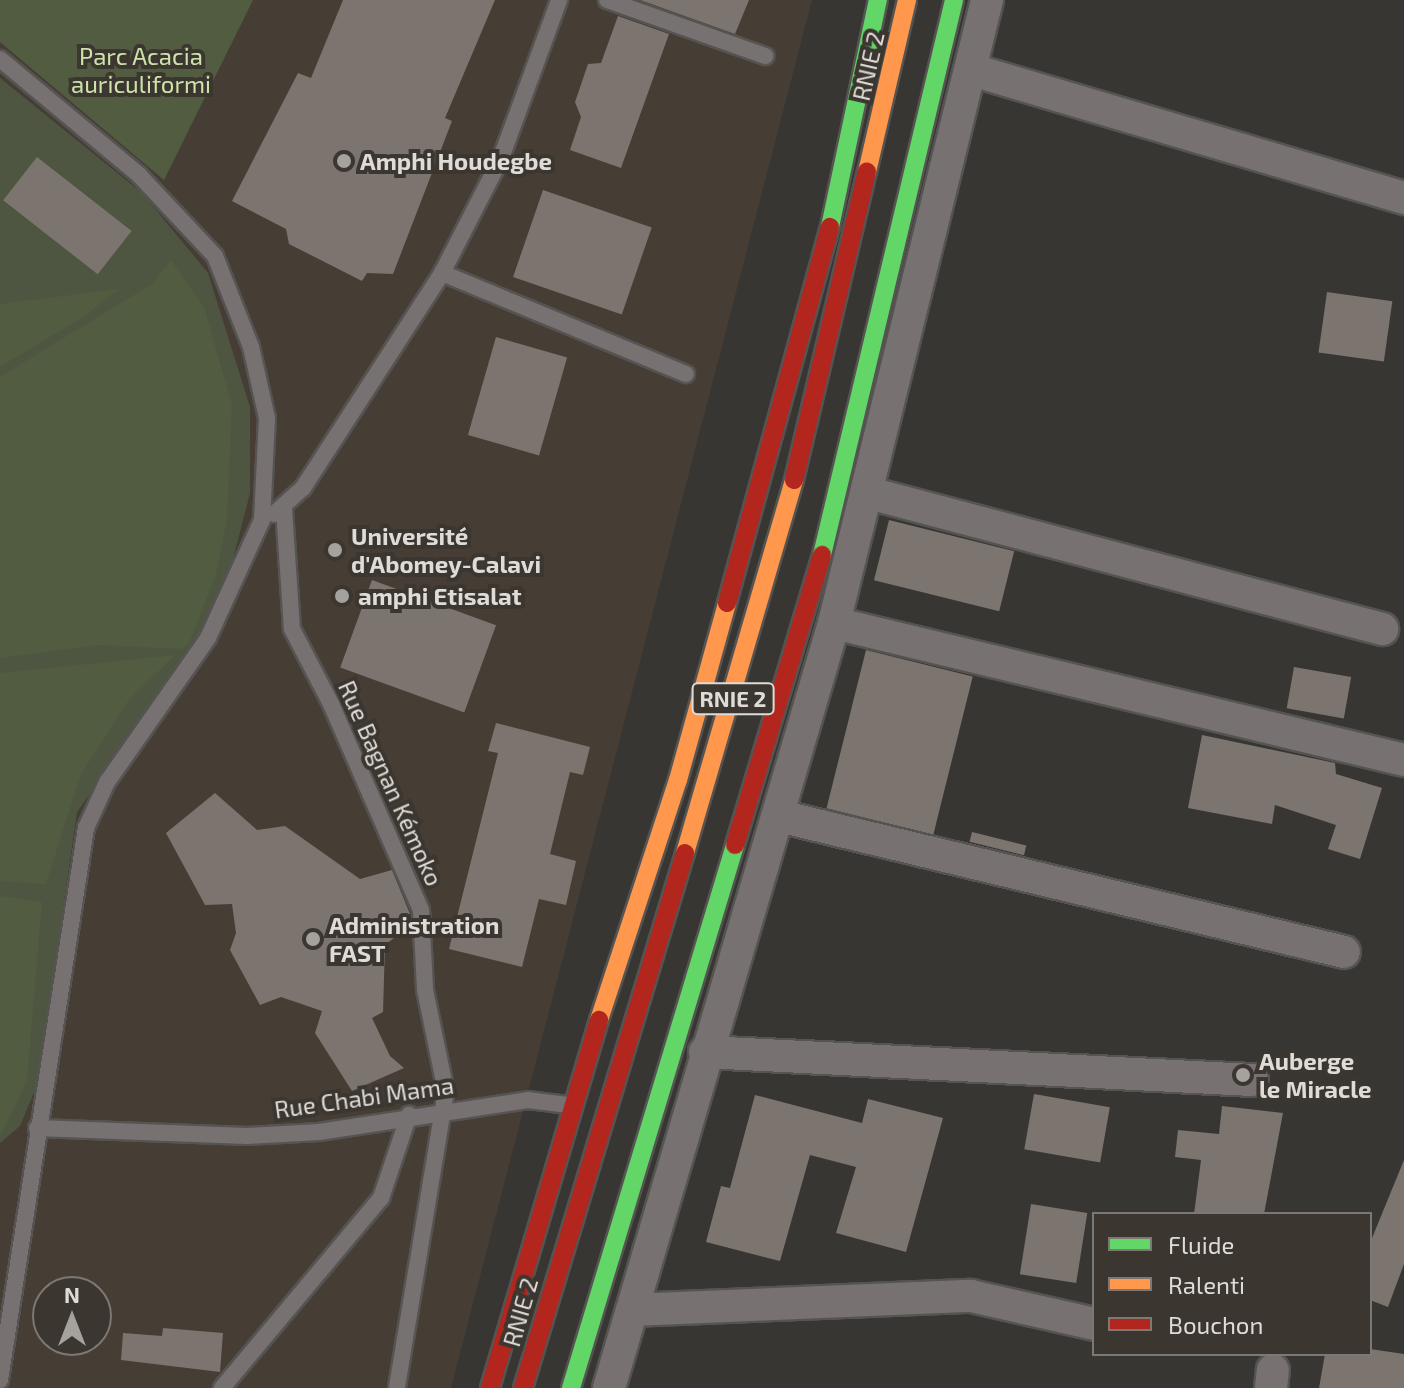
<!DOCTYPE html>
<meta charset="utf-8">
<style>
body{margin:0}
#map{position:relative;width:1404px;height:1388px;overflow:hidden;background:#383633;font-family:"Exo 2",sans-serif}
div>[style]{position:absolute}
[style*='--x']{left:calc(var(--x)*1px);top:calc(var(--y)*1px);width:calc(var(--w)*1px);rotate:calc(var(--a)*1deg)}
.built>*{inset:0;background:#463e34}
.green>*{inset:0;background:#4e5642}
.forest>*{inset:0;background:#525c41}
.building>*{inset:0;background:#7c746f;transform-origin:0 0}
.roads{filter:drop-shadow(2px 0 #555452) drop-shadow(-2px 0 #555452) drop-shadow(0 2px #555452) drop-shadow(0 -2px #555452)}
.lane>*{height:16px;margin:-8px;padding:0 8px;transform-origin:8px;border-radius:8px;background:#777271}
.street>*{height:32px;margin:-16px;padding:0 16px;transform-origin:16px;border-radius:16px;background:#777271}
.fast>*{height:18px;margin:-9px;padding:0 9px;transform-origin:9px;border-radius:9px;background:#63d668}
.slow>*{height:18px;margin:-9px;padding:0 9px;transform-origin:9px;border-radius:9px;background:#ff974d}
.jam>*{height:18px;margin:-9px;padding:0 9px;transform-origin:9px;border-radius:9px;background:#b3261e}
.dots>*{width:22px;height:22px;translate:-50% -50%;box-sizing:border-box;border:4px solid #3b3630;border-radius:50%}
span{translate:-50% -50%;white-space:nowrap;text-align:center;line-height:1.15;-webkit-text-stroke:8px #3b3630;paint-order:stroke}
.shield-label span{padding:2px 6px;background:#3b3630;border:2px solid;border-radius:6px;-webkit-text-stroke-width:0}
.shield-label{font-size:22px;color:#dfdcd8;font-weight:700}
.park-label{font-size:24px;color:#cde3a8}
.street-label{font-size:24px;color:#dfdcd8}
.poi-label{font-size:24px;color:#dfdcd8;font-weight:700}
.left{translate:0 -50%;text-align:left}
.legend{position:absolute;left:1092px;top:1212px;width:280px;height:144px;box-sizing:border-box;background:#3b3630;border:2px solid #7d7873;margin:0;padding:10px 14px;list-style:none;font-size:24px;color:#dfdcd8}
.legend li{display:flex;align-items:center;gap:16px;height:40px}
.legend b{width:40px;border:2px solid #7d7873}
.north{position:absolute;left:32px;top:1276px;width:80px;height:80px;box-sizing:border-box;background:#3b3630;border:2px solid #7d7873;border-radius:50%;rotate:0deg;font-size:22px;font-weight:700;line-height:32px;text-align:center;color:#dfdcd8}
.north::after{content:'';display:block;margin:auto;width:28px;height:36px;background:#a5a29e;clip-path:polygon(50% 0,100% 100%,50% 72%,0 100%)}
</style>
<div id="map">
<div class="built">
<div style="clip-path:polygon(evenodd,0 0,812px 0,451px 1388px,0 1388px,0 0,48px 1292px,96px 1292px,96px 1340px,48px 1340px,48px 1292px)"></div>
</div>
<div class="green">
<div style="clip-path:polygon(0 78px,142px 193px,208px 273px,250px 407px,250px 493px,232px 563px,206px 632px,77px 812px,38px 1083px,20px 1126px,0 1143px)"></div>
</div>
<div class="forest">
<div style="clip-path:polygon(0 0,253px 0,164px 180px,0 42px)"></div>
<div style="clip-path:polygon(171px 260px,204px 307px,232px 404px,227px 519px,216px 574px,190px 641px,182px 649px,99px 645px,0 658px,0 377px,152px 284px)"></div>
<div style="clip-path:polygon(118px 289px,85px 316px,0 367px,0 304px)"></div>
<div style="clip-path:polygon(175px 655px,128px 701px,80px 776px,46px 884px,0 881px,0 673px)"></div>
<div style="clip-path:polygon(0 896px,42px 902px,27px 1081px,0 1137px)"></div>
</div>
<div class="building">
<div style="clip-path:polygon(343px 0,495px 0,445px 118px,452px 121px,393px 274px,367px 273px,362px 281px,289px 244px,286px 229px,232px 201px,298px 73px,311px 78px)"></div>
<div style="clip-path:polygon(640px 0,749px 0,735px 34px)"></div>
<div style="clip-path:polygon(618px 16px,669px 34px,621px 168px,570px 150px,581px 117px,575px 102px,588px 64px,601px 63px)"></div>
<div style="left:37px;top:157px;width:120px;height:55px;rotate:38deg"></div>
<div style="left:543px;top:190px;width:115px;height:92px;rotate:19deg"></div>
<div style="left:1327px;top:292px;width:66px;height:61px;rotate:8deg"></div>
<div style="left:496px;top:337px;width:74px;height:102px;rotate:16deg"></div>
<div style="left:889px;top:520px;width:129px;height:62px;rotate:14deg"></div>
<div style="left:372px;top:580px;width:132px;height:93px;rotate:20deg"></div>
<div style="left:866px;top:650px;width:110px;height:163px;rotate:14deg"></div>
<div style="left:1294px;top:667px;width:58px;height:42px;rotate:10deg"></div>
<div style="clip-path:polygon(496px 723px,590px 747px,583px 775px,570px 772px,550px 854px,576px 861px,566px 905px,539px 899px,522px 967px,449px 949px,498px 753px,488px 751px)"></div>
<div style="clip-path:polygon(1202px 735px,1335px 763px,1336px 774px,1382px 788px,1360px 859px,1328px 849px,1336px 825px,1275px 805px,1272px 824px,1188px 808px)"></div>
<div style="clip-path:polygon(215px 793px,257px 830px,285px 826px,360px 879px,392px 870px,410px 914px,398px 918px,404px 930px,385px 945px,383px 1012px,372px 1018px,390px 1056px,404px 1068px,352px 1091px,315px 1033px,322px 1011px,281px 997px,260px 1005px,230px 950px,236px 933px,232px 904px,205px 905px,166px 833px)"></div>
<div style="left:972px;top:832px;width:56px;height:10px;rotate:14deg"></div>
<div style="left:1034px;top:1094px;width:77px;height:56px;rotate:10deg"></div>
<div style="clip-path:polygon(755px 1095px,862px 1123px,868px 1099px,943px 1118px,906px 1252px,836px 1233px,856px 1167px,810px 1155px,780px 1261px,706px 1242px,721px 1186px,730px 1188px)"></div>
<div style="clip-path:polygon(1222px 1106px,1283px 1113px,1264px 1214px,1194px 1214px,1201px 1160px,1175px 1157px,1178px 1130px,1219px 1134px)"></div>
<div style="clip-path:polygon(1404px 1160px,1404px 1264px,1388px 1307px,1370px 1300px,1370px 1243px)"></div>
<div style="left:1031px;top:1204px;width:57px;height:71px;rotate:9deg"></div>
<div style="clip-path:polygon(163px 1328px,223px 1333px,220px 1372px,121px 1360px,123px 1333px,162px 1336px)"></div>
<div style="clip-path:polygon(1370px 1349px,1404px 1354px,1404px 1388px,1319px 1388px,1325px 1354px,1370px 1354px)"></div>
</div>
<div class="roads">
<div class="lane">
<div style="--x:607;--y:0;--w:168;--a:19.5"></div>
<div style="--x:0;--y:59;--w:181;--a:39.8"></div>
<div style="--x:139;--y:175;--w:111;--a:46.8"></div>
<div style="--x:215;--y:256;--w:98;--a:68.4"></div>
<div style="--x:251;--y:347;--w:73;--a:77.3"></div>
<div style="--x:267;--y:418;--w:102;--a:92.8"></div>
<div style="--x:262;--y:520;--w:130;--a:114.6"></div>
<div style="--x:208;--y:638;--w:176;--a:125"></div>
<div style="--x:107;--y:782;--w:51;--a:114.5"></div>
<div style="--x:86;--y:828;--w:559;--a:98.86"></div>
<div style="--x:442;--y:273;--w:264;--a:22.5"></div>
<div style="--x:284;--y:509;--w:120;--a:86.2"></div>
<div style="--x:292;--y:629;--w:85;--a:62.5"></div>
<div style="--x:331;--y:704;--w:225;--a:66.4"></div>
<div style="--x:421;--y:910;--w:80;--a:87.1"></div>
<div style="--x:425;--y:990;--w:103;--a:78.3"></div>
<div style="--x:446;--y:1091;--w:301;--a:99.4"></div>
<div style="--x:274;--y:514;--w:39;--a:-42"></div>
<div style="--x:303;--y:488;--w:256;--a:-57.1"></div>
<div style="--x:442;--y:273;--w:129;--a:-62.8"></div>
<div style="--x:501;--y:158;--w:168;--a:-69.8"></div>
<div style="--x:37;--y:1128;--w:210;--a:2.2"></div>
<div style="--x:247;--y:1136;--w:72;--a:-3.2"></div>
<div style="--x:319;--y:1132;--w:211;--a:-8.7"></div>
<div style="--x:528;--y:1100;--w:40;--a:7.1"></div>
<div style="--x:222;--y:1388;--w:248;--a:-50.1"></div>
<div style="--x:381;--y:1198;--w:88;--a:-71.4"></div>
</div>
<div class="street">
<div style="--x:972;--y:70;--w:451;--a:16.5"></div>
<div style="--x:869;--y:493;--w:531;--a:14.85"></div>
<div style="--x:834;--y:623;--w:586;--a:13.51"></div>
<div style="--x:779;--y:816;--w:581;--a:13.53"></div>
<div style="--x:705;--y:1052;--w:548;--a:2.93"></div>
<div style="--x:632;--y:1310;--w:339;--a:-2.4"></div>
<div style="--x:971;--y:1296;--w:126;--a:12.8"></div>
<div style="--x:609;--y:1388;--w:797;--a:-73.61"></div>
<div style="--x:834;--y:623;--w:642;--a:-76.2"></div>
<div style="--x:1271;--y:1388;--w:18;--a:-84"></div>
</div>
<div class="fast">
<div style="--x:830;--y:227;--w:232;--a:-78.1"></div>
<div style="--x:822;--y:555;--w:570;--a:-76.62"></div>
<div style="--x:571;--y:1388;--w:567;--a:-73.19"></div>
</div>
<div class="slow">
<div style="--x:867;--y:172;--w:177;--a:-76.9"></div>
<div style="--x:685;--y:853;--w:389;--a:-73.7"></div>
<div style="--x:599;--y:1020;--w:253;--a:-71.8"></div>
<div style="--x:678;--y:780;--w:184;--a:-74.5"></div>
</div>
<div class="jam">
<div style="--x:794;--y:480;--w:317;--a:-76.7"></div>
<div style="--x:727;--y:603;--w:390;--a:-74.7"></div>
<div style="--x:735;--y:845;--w:303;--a:-73.3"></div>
<div style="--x:490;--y:1388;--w:384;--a:-73.5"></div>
<div style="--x:523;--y:1388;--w:559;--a:-73.15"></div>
</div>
</div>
<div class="dots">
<div style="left:344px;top:161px;background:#a5a29e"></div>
<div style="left:335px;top:550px;background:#a5a29e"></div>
<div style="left:342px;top:596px;background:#a5a29e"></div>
<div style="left:313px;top:939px;background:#a5a29e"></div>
<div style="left:1243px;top:1075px;background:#a5a29e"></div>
</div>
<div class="shield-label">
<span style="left:733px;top:699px">RNIE 2</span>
</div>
<div class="park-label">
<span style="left:141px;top:70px">Parc Acacia<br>auriculiformi</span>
</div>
<div class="street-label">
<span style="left:868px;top:66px;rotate:-77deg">RNIE 2</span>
<span style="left:391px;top:783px;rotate:66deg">Rue Bagnan Kémoko</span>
<span style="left:364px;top:1097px;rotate:-8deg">Rue Chabi Mama</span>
<span style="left:520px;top:1312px;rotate:-74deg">RNIE 2</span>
</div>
<div class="poi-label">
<span class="left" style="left:360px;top:161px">Amphi Houdegbe</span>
<span class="left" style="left:351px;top:550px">Université<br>d'Abomey-Calavi</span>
<span class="left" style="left:358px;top:596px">amphi Etisalat</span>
<span class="left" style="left:329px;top:939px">Administration<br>FAST</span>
<span class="left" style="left:1259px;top:1075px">Auberge<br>le Miracle</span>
</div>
<ul class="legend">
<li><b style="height:10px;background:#63d668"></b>Fluide</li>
<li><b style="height:10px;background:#ff974d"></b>Ralenti</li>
<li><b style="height:10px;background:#b3261e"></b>Bouchon</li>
</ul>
<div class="north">N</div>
</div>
